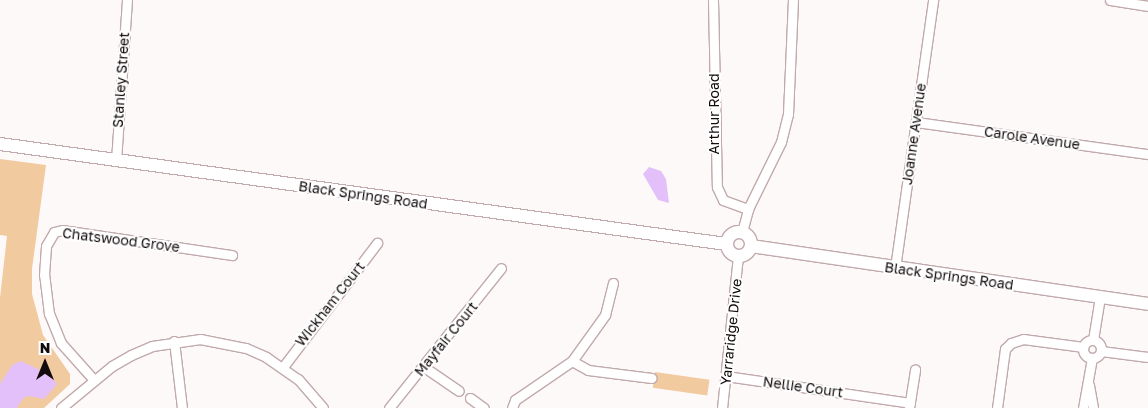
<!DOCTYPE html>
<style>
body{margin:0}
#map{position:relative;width:1148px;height:408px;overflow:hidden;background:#fef9f9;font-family:"Golos Text",sans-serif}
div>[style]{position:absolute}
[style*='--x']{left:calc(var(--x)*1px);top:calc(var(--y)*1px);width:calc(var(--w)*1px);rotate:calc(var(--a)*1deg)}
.green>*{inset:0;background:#f2ca9f;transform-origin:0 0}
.water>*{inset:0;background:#e3c0f9}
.roads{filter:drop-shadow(1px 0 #c1aaac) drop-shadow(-1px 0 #c1aaac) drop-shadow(0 1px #c1aaac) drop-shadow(0 -1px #c1aaac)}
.street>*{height:9px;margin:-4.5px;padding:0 4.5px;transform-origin:4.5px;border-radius:4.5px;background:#fff}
.street>.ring{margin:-4.5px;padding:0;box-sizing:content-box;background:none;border:9px solid #fff;border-radius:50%}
.secondary>*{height:12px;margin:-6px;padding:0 6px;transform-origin:6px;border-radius:6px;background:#fff}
.secondary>.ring{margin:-6px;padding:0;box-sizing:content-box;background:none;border:12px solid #fff;border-radius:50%}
span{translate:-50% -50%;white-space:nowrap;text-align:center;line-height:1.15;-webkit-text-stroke:4px #fff;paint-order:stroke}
.street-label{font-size:14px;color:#120b0c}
.north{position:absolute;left:20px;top:338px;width:50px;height:50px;-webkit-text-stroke:4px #fff;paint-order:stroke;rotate:0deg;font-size:14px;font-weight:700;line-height:20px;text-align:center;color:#120b0c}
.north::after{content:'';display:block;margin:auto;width:18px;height:22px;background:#120b0c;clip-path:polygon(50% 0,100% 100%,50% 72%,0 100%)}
</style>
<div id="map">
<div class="green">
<div style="clip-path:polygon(0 159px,46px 165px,32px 269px,32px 294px,43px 335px,70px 374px,70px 384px,44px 408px,0 408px,0 298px,7px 236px,0 235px)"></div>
<div style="left:655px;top:372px;width:55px;height:16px;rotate:8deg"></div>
</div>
<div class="water">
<div style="clip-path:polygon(649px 167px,661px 171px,666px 179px,669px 203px,658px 200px,643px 174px)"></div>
<div style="clip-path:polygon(21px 361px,48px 374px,57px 384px,44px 399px,30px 396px,23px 398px,17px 408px,0 408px,0 384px,12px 365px)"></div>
</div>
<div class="roads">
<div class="street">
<div style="--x:713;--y:0;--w:187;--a:88.8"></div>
<div style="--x:717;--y:187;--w:14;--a:65"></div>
<div style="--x:723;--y:200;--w:27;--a:20"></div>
<div style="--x:1110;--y:0;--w:38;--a:9"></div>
<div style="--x:916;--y:122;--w:234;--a:7.9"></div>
<div style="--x:116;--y:161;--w:161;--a:-86.1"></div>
<div style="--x:742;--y:232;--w:24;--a:-75"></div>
<div style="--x:748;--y:209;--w:75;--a:-63.8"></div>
<div style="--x:781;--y:142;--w:29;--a:-76"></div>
<div style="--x:788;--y:114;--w:114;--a:-87.5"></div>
<div style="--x:895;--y:268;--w:271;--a:-81.9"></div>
<div class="ring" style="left:1083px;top:340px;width:9px;height:9px"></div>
<div style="--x:1093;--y:340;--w:44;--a:-80.8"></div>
<div style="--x:174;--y:341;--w:67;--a:83.2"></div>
<div style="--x:1101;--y:351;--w:47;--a:7.3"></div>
<div style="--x:572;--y:361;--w:18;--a:29"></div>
<div style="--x:588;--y:370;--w:64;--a:7.1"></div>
<div style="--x:283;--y:367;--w:156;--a:-52.8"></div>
<div style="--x:424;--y:367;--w:42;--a:34.4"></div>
<div style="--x:726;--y:376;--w:186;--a:8.3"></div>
<div style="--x:94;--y:380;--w:50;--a:-131.7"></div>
<div style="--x:61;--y:343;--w:31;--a:-112"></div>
<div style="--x:49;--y:314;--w:39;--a:-97"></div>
<div style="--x:44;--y:275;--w:29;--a:-86"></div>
<div style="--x:46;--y:246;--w:16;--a:-60"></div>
<div style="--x:54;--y:232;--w:8;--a:-14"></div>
<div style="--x:62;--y:230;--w:172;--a:8.4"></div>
<div style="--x:1089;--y:385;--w:23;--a:80"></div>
<div style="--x:470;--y:398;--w:17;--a:36"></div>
<div style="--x:61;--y:408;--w:66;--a:-39.5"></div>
<div style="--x:112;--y:366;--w:22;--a:-30"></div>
<div style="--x:131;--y:355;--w:23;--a:-23"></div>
<div style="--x:152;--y:346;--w:49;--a:-8.3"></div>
<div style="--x:200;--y:339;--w:47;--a:11.1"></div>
<div style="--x:246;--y:348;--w:22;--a:24"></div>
<div style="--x:266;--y:357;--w:39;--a:35"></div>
<div style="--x:298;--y:379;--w:38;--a:49"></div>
<div style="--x:389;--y:408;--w:179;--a:-51.3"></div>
<div style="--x:512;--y:408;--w:9;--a:-69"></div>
<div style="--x:515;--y:400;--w:69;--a:-34.4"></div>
<div style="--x:572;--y:361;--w:57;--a:-54.3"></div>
<div style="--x:605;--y:315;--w:33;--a:-76"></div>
<div style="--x:722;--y:408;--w:153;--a:-84"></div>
<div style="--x:909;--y:408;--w:39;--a:-81"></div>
<div style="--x:997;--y:408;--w:60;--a:-82.3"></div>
<div style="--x:1005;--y:349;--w:8;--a:-45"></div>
<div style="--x:1011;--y:343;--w:13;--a:-18"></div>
<div style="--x:1023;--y:339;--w:61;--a:7.6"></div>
<div style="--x:1083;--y:408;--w:51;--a:-79.8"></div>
</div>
<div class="secondary">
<div style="--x:0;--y:144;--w:733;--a:7.84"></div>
<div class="ring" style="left:727px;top:232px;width:12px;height:12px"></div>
<div style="--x:751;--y:246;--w:401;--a:8.3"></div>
</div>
</div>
<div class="street-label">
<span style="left:121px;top:80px;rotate:-86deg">Stanley Street</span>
<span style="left:714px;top:114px;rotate:-90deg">Arthur Road</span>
<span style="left:914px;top:134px;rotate:-82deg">Joanne Avenue</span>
<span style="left:1032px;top:138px;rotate:8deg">Carole Avenue</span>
<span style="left:363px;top:195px;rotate:8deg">Black Springs Road</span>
<span style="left:121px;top:240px;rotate:7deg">Chatswood Grove</span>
<span style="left:949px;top:276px;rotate:8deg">Black Springs Road</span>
<span style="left:330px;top:304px;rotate:-52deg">Wickham Court</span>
<span style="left:731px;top:332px;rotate:-84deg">Yarraridge Drive</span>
<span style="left:446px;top:339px;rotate:-51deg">Mayfair Court</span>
<span style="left:803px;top:387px;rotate:8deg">Nellie Court</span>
</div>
<div class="north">N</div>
</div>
